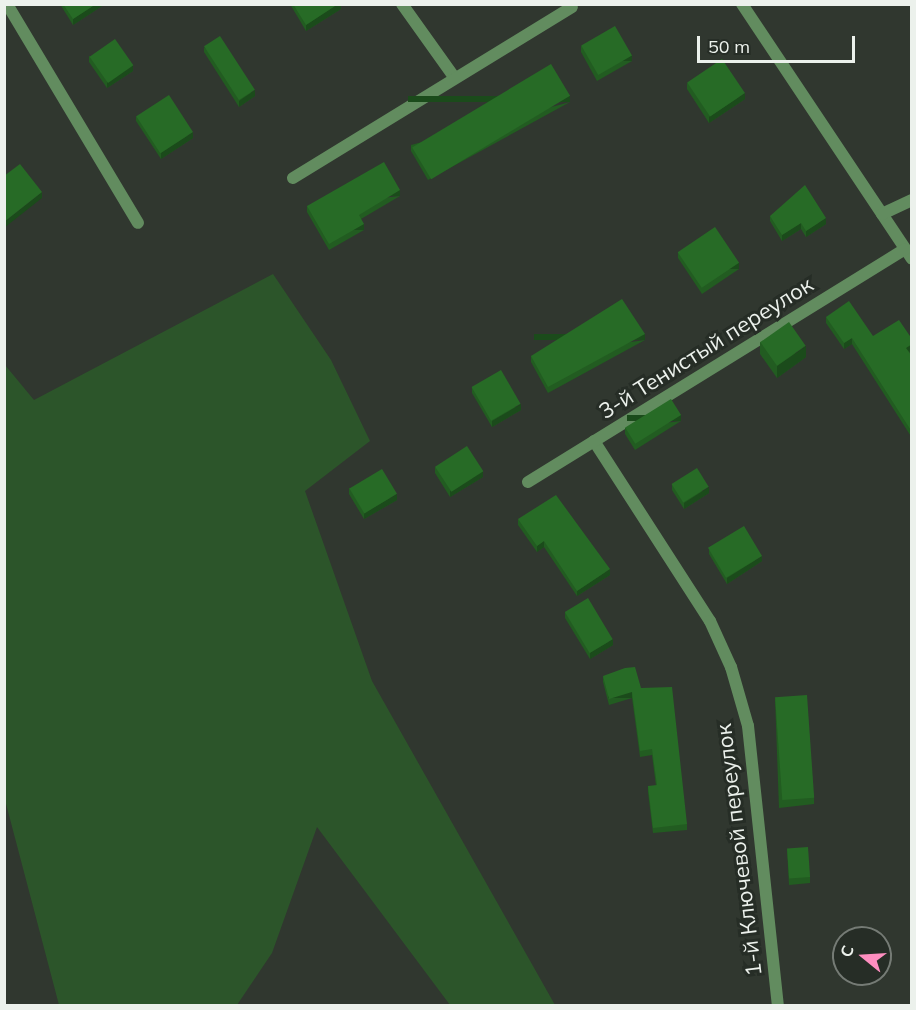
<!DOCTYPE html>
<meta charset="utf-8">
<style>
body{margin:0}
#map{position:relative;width:916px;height:1010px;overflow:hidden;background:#30372f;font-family:Mulish,sans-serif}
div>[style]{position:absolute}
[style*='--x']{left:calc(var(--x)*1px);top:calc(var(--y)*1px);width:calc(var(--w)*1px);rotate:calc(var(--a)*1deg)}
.green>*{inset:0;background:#2c552a}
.minor>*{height:12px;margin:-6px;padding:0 6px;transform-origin:6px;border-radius:6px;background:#628c5f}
.wall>*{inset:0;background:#225c21}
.shaded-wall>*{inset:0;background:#1b4b1b;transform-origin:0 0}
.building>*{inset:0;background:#276b26;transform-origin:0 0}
span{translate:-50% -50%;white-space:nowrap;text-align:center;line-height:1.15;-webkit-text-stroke:6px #262d26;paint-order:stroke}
.street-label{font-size:22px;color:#ecf1ec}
.frame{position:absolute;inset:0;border:6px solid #ecf1ec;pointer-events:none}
.north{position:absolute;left:832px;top:926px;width:60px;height:60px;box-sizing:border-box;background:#262d26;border:2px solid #757b75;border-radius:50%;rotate:288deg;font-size:16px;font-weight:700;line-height:24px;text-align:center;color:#ecf1ec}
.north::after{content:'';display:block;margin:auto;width:21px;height:27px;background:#fd8ebf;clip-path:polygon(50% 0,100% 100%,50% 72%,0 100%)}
.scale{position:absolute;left:697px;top:36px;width:158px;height:27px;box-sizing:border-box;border:3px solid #ecf1ec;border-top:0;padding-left:8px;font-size:18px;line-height:21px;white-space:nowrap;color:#ecf1ec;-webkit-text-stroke:4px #262d26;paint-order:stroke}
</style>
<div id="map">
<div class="green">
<div style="clip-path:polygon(273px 274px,331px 360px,370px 441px,305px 491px,372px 681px,555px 1005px,450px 1005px,317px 827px,272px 953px,237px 1005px,59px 1005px,5px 800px,5px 365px,34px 400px)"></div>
</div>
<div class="minor">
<div style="--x:7;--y:4;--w:255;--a:59.1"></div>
<div style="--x:402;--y:4;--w:90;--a:54.5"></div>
<div style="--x:742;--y:4;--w:306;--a:56.3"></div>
<div style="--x:293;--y:178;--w:327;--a:-31.5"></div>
<div style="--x:882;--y:214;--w:33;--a:-25"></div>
<div style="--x:594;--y:441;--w:214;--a:57.2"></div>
<div style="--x:710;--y:621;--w:51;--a:65.5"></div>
<div style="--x:731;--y:667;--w:61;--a:73.9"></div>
<div style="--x:748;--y:726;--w:282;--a:83.9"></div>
<div style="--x:528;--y:482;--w:443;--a:-31.7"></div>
</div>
<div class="wall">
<div style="clip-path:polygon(60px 4px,105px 4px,73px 25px)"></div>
<div style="clip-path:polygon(290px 4px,341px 4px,341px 9px,306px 31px)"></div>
<div style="clip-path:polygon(581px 46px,632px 61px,597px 81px,581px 52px)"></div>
<div style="clip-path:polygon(204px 47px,255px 96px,239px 107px,204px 52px)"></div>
<div style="clip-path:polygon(89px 56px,133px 71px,107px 88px,89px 62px)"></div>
<div style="clip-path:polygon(687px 83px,745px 99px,709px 123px,687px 89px)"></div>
<div style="clip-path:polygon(570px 102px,428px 180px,411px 151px,411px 145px)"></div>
<div style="clip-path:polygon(136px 116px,193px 138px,161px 159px,136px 121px)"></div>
<div style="clip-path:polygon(400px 196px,361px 219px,364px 230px,329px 250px,307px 212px,307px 206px)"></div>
<div style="clip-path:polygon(770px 216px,826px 224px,806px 237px,801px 229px,782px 241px,770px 221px)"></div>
<div style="clip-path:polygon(678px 252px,739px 269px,702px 294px,678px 258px)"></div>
<div style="clip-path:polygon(826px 317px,873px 336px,912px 339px,912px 350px,909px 352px,912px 356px,912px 438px,852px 344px,844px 349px,826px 323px)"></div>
<div style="clip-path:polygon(645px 340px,548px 393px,531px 362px,531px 356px)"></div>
<div style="clip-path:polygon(760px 342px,806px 357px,777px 378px,760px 354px)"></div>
<div style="clip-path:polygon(472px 387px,521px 410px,492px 427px,472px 393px)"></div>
<div style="clip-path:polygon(681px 421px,635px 450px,625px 434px,625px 428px)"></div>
<div style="clip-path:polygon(435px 467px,483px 477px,450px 497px,435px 473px)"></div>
<div style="clip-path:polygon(672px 484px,709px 493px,684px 509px,672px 490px)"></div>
<div style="clip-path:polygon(349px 488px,397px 500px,364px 519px,349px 494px)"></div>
<div style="clip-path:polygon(518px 519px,610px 575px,577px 596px,544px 547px,537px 552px,518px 525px)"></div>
<div style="clip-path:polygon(709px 549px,762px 561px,727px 584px,709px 554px)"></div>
<div style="clip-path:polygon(565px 612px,613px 645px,590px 659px,565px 618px)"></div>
<div style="clip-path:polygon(603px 676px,641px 688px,687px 824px,687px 830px,653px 833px,648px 792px,648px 786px,656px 786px,652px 755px,640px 757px,632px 698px,609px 705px,603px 682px)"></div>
<div style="clip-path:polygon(775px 698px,814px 798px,814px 804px,779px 808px)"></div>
<div style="clip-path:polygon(787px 849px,810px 877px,810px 883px,789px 885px)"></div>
</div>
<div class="shaded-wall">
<div style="clip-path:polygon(96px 4px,105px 4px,73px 25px,73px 19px)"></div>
<div style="clip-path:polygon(338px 4px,341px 4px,341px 9px,306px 31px,306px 25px)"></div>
<div style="left:632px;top:55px;width:6px;height:40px;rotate:90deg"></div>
<div style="clip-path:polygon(133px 65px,133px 71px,107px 88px,107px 82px)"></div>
<div style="clip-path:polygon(255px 90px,255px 96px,239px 107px,239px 101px)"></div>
<div style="clip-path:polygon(745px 93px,745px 99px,709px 123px,709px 117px)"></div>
<div style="left:570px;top:96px;width:6px;height:162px;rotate:90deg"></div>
<div style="clip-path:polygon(193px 132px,193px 138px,161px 159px,161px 153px)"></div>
<div style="left:400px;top:190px;width:6px;height:48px;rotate:90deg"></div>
<div style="clip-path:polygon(42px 192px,42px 198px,4px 228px,4px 222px)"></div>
<div style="clip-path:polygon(826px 218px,826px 224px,806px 237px,806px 231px)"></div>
<div style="clip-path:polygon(801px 223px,801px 229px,782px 241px,782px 235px)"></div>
<div style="left:364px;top:224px;width:6px;height:40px;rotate:90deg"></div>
<div style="left:739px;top:263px;width:6px;height:45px;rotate:90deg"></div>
<div style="left:645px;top:334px;width:6px;height:111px;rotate:90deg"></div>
<div style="clip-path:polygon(852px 338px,852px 344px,844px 349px,844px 343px)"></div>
<div style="clip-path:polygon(912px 344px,912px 350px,906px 354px,906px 348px)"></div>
<div style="clip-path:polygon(806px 346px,806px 357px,777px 378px,777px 366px)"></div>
<div style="clip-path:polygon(521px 404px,521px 410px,492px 427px,492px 421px)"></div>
<div style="left:681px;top:415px;width:6px;height:54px;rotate:90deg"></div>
<div style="clip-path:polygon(483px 471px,483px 477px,450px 497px,450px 491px)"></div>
<div style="clip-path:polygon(709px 487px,709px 493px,684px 509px,684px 503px)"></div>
<div style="clip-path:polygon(397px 494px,397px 500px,364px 519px,364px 513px)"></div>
<div style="clip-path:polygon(544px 541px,544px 547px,537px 552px,537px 546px)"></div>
<div style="clip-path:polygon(762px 556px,762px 561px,727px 584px,727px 578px)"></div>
<div style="clip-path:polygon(610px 569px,610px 575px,577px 596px,577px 591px)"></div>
<div style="clip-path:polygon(613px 639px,613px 645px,590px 659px,590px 653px)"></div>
<div style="left:632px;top:692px;width:6px;height:24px;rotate:90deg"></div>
</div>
<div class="building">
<div style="clip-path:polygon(63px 4px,96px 4px,73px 19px)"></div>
<div style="clip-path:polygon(293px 4px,338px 4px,306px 25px)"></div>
<div style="left:615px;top:26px;width:34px;height:39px;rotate:60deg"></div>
<div style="left:220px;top:36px;width:64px;height:19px;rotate:57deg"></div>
<div style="left:115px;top:39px;width:32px;height:31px;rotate:55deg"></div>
<div style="left:722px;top:59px;width:41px;height:42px;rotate:56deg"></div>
<div style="left:551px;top:64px;width:37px;height:162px;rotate:59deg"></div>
<div style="left:169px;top:95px;width:44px;height:39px;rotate:57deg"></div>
<div style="clip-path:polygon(384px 162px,400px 190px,359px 215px,364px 224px,329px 244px,307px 206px)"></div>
<div style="clip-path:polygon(20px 164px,42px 192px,4px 222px,4px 176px)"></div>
<div style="clip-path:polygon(805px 185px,826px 218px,806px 231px,801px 223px,782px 235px,770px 216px)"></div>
<div style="left:715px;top:227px;width:43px;height:45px;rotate:56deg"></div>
<div style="clip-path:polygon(622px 299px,645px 334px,548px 387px,531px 356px)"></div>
<div style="clip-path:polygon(849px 301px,873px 336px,899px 320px,912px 339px,912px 344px,906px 348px,912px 356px,912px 432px,852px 338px,844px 343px,826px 317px)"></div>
<div style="left:789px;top:322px;width:29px;height:35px;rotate:55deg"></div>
<div style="left:501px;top:370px;width:39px;height:34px;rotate:60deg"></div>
<div style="left:671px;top:399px;width:19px;height:54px;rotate:58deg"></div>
<div style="left:467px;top:446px;width:30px;height:38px;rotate:57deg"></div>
<div style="left:697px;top:468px;width:22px;height:30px;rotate:58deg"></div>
<div style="left:382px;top:469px;width:29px;height:38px;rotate:59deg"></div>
<div style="clip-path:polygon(556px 495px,610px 569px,577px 591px,544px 541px,537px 546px,518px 519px)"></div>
<div style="left:744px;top:526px;width:35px;height:42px;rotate:59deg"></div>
<div style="left:588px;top:598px;width:48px;height:27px;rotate:59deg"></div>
<div style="clip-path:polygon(635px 667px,641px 688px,672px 687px,687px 824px,653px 828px,648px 786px,657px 785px,652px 749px,640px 751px,632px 692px,609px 699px,603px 676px,625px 668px)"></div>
<div style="left:807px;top:695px;width:103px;height:32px;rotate:86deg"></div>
<div style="left:808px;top:847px;width:30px;height:21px;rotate:86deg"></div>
</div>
<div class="street-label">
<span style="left:706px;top:348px;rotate:-32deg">3-й Тенистый переулок</span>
<span style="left:739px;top:850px;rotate:-97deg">1-й Ключевой переулок</span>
</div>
<div class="frame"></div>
<div class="north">С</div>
<div class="scale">50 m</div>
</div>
